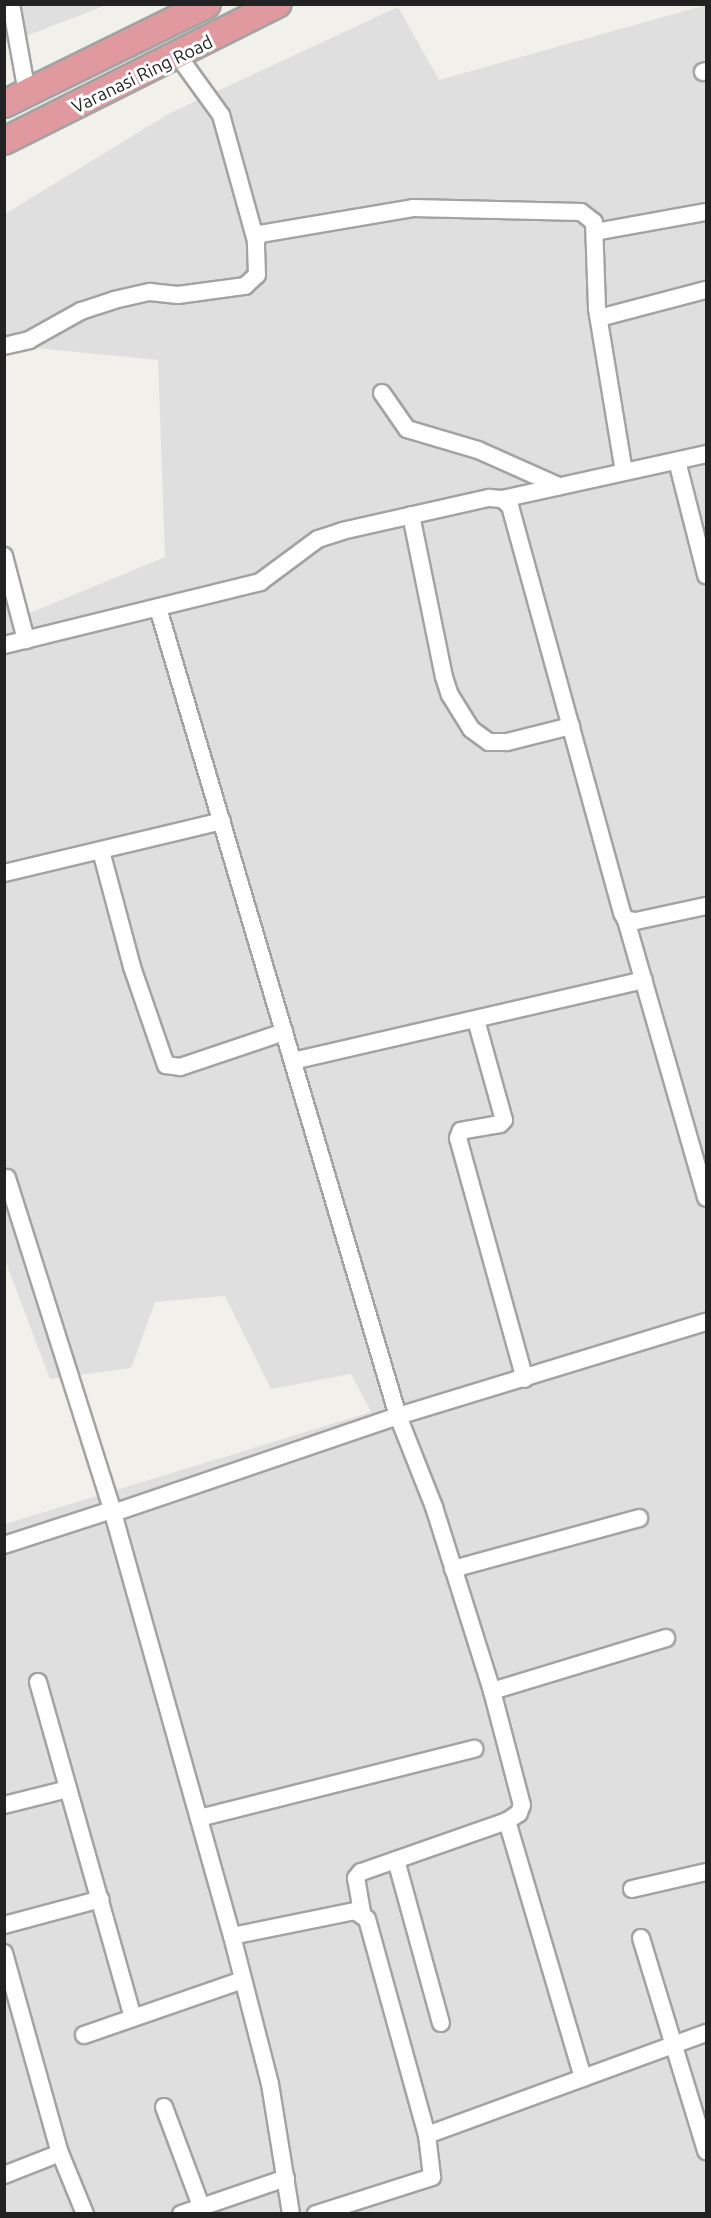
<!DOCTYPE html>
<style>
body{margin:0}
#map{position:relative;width:711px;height:2218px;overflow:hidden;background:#f1f0ea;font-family:Ubuntu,sans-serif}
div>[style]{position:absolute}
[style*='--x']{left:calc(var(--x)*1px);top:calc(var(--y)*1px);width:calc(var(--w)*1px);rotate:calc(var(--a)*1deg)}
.residential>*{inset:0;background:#e0dfdf}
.roads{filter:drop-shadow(2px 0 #a3a3a3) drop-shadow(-2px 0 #a3a3a3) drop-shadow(0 2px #a3a3a3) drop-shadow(0 -2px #a3a3a3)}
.minor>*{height:16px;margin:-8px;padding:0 8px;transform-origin:8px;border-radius:8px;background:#fff}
.highway>*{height:26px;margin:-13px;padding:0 13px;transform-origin:13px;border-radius:13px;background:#e09a9f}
span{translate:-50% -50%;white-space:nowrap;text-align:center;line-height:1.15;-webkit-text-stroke:6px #fff;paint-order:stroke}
.street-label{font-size:18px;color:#222}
.frame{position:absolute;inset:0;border:6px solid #222;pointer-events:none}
</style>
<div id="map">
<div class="residential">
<div style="clip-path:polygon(5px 5px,107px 5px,5px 44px)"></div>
<div style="clip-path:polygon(706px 5px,706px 2213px,5px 2213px,5px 1524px,371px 1412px,351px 1374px,271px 1389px,225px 1296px,155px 1302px,131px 1368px,50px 1379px,5px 1260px,4px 574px,25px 615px,165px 557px,158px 360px,5px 345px,5px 214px,170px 113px,398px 7px,439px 80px)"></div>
</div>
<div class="roads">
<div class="minor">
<div style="--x:11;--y:4;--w:90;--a:79.8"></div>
<div style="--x:179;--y:57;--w:72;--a:54.1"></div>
<div style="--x:221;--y:115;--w:131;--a:74.5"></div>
<div style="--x:703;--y:72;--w:3;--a:-18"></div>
<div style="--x:595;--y:232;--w:113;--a:-10.2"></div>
<div style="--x:599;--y:318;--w:111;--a:-14.7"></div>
<div style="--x:4;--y:346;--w:26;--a:-13"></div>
<div style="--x:29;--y:340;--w:60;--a:-29.1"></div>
<div style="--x:81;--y:311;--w:35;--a:-18"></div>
<div style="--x:114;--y:300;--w:37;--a:-13"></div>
<div style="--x:150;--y:292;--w:28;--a:6"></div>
<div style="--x:178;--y:295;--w:68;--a:-7.7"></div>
<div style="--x:245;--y:286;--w:16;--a:-43"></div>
<div style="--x:257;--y:275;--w:34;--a:-92"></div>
<div style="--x:256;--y:241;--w:8;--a:-60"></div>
<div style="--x:260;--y:234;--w:155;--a:-9.6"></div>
<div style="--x:413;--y:208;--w:168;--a:1.4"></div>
<div style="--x:581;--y:212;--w:16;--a:38"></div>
<div style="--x:594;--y:222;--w:87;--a:88"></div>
<div style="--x:597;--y:309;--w:165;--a:80.6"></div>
<div style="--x:382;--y:393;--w:44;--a:55.2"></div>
<div style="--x:407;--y:429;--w:74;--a:16.5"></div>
<div style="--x:478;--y:450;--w:89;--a:24"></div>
<div style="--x:677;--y:461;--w:118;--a:75.7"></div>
<div style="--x:502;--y:499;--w:209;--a:-12.4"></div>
<div style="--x:411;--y:515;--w:165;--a:78.5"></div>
<div style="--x:444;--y:677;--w:19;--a:72"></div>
<div style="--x:450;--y:695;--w:40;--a:58"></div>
<div style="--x:471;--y:729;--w:22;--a:36"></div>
<div style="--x:489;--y:742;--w:18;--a:0"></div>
<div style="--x:507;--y:742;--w:66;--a:-14"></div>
<div style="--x:4;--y:556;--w:87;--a:75.3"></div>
<div style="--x:158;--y:608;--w:843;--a:73.46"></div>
<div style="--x:398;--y:1416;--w:98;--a:68.4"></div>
<div style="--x:434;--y:1507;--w:193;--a:72.5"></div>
<div style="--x:492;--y:1691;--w:118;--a:75.3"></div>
<div style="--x:522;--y:1805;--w:9;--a:111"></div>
<div style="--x:519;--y:1813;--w:14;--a:146"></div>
<div style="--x:507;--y:1821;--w:155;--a:160.7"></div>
<div style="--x:361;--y:1872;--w:8;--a:130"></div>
<div style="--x:356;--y:1878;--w:35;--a:80"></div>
<div style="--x:4;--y:645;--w:264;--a:-13.8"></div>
<div style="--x:260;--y:582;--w:72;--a:-36.6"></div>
<div style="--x:318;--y:539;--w:25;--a:-18"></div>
<div style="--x:342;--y:531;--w:151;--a:-12.7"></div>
<div style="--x:489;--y:498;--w:13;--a:4"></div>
<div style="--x:502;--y:499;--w:11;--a:41"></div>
<div style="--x:510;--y:506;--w:422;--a:74.6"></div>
<div style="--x:622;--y:913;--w:8;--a:60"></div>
<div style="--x:626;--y:920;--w:10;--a:6"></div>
<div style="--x:636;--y:921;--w:72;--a:-12.1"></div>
<div style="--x:101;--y:851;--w:120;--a:75"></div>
<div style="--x:132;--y:967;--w:104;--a:70.9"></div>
<div style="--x:166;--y:1065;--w:14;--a:8"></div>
<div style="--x:180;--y:1067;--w:110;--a:-18.6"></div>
<div style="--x:4;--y:873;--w:224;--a:-13.4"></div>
<div style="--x:626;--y:920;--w:289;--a:73.9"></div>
<div style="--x:476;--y:1020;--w:104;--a:74.4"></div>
<div style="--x:504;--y:1120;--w:6;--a:135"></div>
<div style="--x:500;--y:1124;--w:40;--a:170"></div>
<div style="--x:461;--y:1131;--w:8;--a:113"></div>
<div style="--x:458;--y:1138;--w:250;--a:74.5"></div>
<div style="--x:293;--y:1061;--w:360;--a:-13"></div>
<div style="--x:7;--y:1178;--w:351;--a:72.4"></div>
<div style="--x:113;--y:1513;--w:439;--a:74.3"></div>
<div style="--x:232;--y:1936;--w:153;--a:75.6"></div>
<div style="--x:270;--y:2084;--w:132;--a:80.8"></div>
<div style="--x:113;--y:1513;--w:301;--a:-18.8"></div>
<div style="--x:398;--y:1416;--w:322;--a:-17"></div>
<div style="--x:4;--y:1545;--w:114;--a:-18"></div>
<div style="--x:453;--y:1569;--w:193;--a:-15.3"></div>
<div style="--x:38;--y:1682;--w:349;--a:74.2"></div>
<div style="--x:492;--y:1691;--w:182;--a:-16.9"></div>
<div style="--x:4;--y:1805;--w:66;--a:-14"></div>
<div style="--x:199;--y:1818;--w:284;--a:-14.1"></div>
<div style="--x:507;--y:1821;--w:268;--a:73.5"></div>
<div style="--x:396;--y:1860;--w:169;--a:74.6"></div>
<div style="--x:632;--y:1889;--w:76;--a:-12.9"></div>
<div style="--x:4;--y:1925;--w:100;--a:-15"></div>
<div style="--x:232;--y:1936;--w:126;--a:-11.5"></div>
<div style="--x:355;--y:1911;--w:14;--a:34"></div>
<div style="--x:367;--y:1919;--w:224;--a:74.5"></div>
<div style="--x:427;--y:2135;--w:42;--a:83.2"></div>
<div style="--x:432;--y:2177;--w:122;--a:162.3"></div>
<div style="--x:641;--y:1938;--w:223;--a:73"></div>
<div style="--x:4;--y:1953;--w:208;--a:74.4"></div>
<div style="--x:60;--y:2153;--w:66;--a:67.7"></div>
<div style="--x:84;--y:2035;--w:168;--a:-19.1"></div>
<div style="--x:164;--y:2107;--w:106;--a:69.5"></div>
<div style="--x:427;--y:2135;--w:297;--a:-20.1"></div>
<div style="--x:4;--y:2175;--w:60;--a:-21.4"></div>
<div style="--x:181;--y:2214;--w:111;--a:-18.9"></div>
</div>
<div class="highway">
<div style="--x:4;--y:104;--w:226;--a:-26.2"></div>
<div style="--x:4;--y:141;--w:306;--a:-26.6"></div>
</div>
</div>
<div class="street-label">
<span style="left:142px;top:74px;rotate:-26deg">Varanasi Ring Road</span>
</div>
<div class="frame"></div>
</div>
